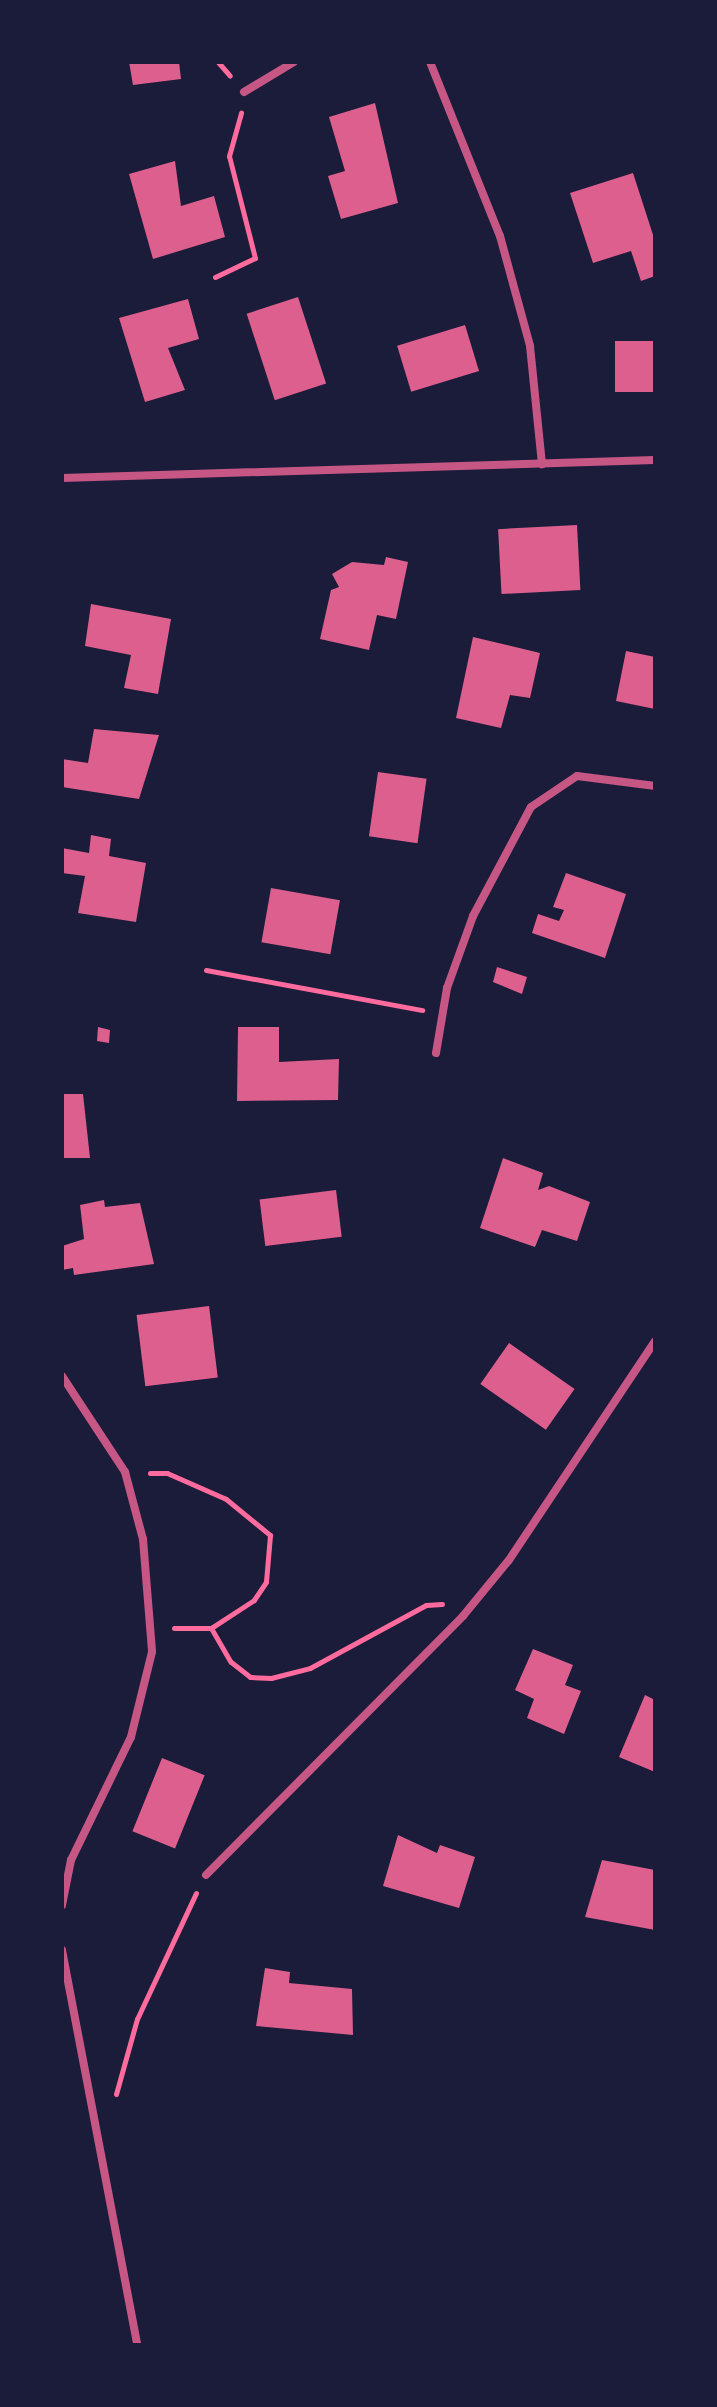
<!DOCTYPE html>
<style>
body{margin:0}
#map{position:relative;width:717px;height:2407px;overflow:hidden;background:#1b1b3a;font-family:Lato,sans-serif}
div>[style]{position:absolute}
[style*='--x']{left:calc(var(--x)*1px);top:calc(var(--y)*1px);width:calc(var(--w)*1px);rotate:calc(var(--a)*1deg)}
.building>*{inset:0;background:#dd5f8e;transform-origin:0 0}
.path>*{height:5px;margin:-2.5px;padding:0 2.5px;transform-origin:2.5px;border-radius:2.5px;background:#ff6b9d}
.minor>*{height:8px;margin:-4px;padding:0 4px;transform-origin:4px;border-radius:4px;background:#c65784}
span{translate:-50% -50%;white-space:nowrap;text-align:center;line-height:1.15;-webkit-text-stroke:6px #1b1b3a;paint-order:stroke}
.frame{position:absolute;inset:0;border:64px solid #1b1b3a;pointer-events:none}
</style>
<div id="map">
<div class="building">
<div style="clip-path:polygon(129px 62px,179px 62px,181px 79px,133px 85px)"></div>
<div style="clip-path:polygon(375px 103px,398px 203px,341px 219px,328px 176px,345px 171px,329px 117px)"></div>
<div style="clip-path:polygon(175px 161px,181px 206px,214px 196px,225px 237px,153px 259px,129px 174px)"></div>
<div style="clip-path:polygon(633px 173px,655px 241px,655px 276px,641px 281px,631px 251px,593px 263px,570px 193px)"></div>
<div style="left:298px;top:297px;width:91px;height:54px;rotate:72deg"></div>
<div style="clip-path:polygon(188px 299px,199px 339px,168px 348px,185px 390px,145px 402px,119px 318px)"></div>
<div style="left:465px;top:325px;width:48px;height:71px;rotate:73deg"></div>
<div style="left:655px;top:341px;width:51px;height:40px;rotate:90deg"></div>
<div style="left:577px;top:525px;width:65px;height:79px;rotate:87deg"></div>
<div style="clip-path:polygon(386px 557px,408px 562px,396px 619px,377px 615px,369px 650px,320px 639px,331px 590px,339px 587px,332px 574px,352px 562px,384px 565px)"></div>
<div style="clip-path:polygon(91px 604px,171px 619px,158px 694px,124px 688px,131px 655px,85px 646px)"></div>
<div style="clip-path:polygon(473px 637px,540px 653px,530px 698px,510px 695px,501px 728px,456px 718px)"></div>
<div style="clip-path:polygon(626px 651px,655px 657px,655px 709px,616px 701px)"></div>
<div style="clip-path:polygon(94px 729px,159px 735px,139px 799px,62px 787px,62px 759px,88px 763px)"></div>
<div style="left:378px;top:772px;width:49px;height:65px;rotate:8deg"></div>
<div style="clip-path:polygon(91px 835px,111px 839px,109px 856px,146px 863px,136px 922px,78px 913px,85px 876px,62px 873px,62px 848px,89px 853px)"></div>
<div style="clip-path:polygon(566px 873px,626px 894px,605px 958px,532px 933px,538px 914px,559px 921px,564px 910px,553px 907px)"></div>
<div style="left:271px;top:888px;width:70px;height:55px;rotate:10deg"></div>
<div style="clip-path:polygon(497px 967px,527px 977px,522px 994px,493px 982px)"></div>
<div style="clip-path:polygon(98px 1027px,110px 1030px,109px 1043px,97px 1041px)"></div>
<div style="clip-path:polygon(238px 1027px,279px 1027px,279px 1062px,339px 1059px,338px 1100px,237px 1101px)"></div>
<div style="clip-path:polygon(62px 1094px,83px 1094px,90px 1158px,62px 1158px)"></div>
<div style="clip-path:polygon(503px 1158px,543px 1173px,538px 1190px,549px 1186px,590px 1202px,577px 1241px,542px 1230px,535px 1247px,480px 1228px)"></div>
<div style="left:336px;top:1190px;width:47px;height:77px;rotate:83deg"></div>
<div style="clip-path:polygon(104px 1200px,105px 1207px,140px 1203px,154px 1264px,74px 1275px,73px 1268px,62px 1270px,62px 1246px,84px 1239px,80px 1205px)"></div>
<div style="left:209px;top:1306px;width:72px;height:73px;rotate:83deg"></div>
<div style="left:509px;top:1343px;width:80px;height:50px;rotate:35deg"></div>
<div style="clip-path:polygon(533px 1649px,573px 1665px,565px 1685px,581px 1691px,564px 1734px,527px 1718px,534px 1699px,515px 1690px)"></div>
<div style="clip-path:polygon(645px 1695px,655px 1700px,655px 1772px,619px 1757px)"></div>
<div style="left:162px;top:1758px;width:46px;height:79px;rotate:22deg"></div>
<div style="clip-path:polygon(398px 1835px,437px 1853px,440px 1845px,475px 1857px,459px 1908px,383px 1886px)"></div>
<div style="clip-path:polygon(602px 1860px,655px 1870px,655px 1930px,585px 1917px)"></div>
<div style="clip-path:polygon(265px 1968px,290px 1972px,289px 1983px,352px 1989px,353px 2035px,256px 2026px)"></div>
</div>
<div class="path">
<div style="--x:218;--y:62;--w:18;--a:49"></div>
<div style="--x:215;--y:277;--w:44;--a:-25.4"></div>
<div style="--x:255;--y:258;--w:105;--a:-104.3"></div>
<div style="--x:229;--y:156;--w:45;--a:-74.4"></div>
<div style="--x:206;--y:970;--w:220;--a:10.5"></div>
<div style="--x:150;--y:1473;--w:17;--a:0"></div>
<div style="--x:167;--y:1473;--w:64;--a:23.8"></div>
<div style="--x:226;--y:1499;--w:57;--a:39.3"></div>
<div style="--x:270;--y:1535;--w:47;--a:94.9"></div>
<div style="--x:266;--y:1582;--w:22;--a:124"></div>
<div style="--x:254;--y:1600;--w:51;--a:146.9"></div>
<div style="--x:211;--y:1628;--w:37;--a:180"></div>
<div style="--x:211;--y:1628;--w:39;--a:60"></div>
<div style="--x:231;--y:1662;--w:24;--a:38"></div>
<div style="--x:250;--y:1677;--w:21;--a:3"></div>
<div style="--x:271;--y:1678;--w:40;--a:-14.4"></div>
<div style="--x:310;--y:1668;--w:132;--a:-28.5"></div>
<div style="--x:426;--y:1605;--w:16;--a:-4"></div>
<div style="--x:116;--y:2094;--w:78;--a:-74.4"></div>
<div style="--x:137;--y:2019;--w:139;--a:-64.9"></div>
</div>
<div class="minor">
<div style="--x:430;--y:62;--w:188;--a:68.1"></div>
<div style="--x:500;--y:236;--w:114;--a:74.7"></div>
<div style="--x:530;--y:346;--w:119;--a:84.2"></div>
<div style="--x:244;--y:92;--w:58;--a:-31"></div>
<div style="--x:62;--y:478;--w:593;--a:-1.74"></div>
<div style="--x:436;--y:1053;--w:66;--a:-80.4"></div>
<div style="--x:447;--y:988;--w:77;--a:-70.1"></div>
<div style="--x:473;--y:916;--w:123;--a:-62"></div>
<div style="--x:531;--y:807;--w:55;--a:-34"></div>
<div style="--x:577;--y:776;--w:79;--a:7.3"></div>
<div style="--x:62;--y:1376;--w:115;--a:56.7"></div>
<div style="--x:125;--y:1472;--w:69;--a:75"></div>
<div style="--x:143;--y:1539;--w:113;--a:85.4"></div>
<div style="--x:152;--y:1652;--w:88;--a:103.9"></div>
<div style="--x:131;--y:1737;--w:137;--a:116"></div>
<div style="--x:71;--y:1860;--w:46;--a:101.3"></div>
<div style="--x:206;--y:1875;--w:365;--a:-45.2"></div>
<div style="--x:463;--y:1616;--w:72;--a:-50.6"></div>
<div style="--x:509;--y:1560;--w:263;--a:-56.3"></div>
<div style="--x:62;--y:1950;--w:402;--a:79.2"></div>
</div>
<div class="frame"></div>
</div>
